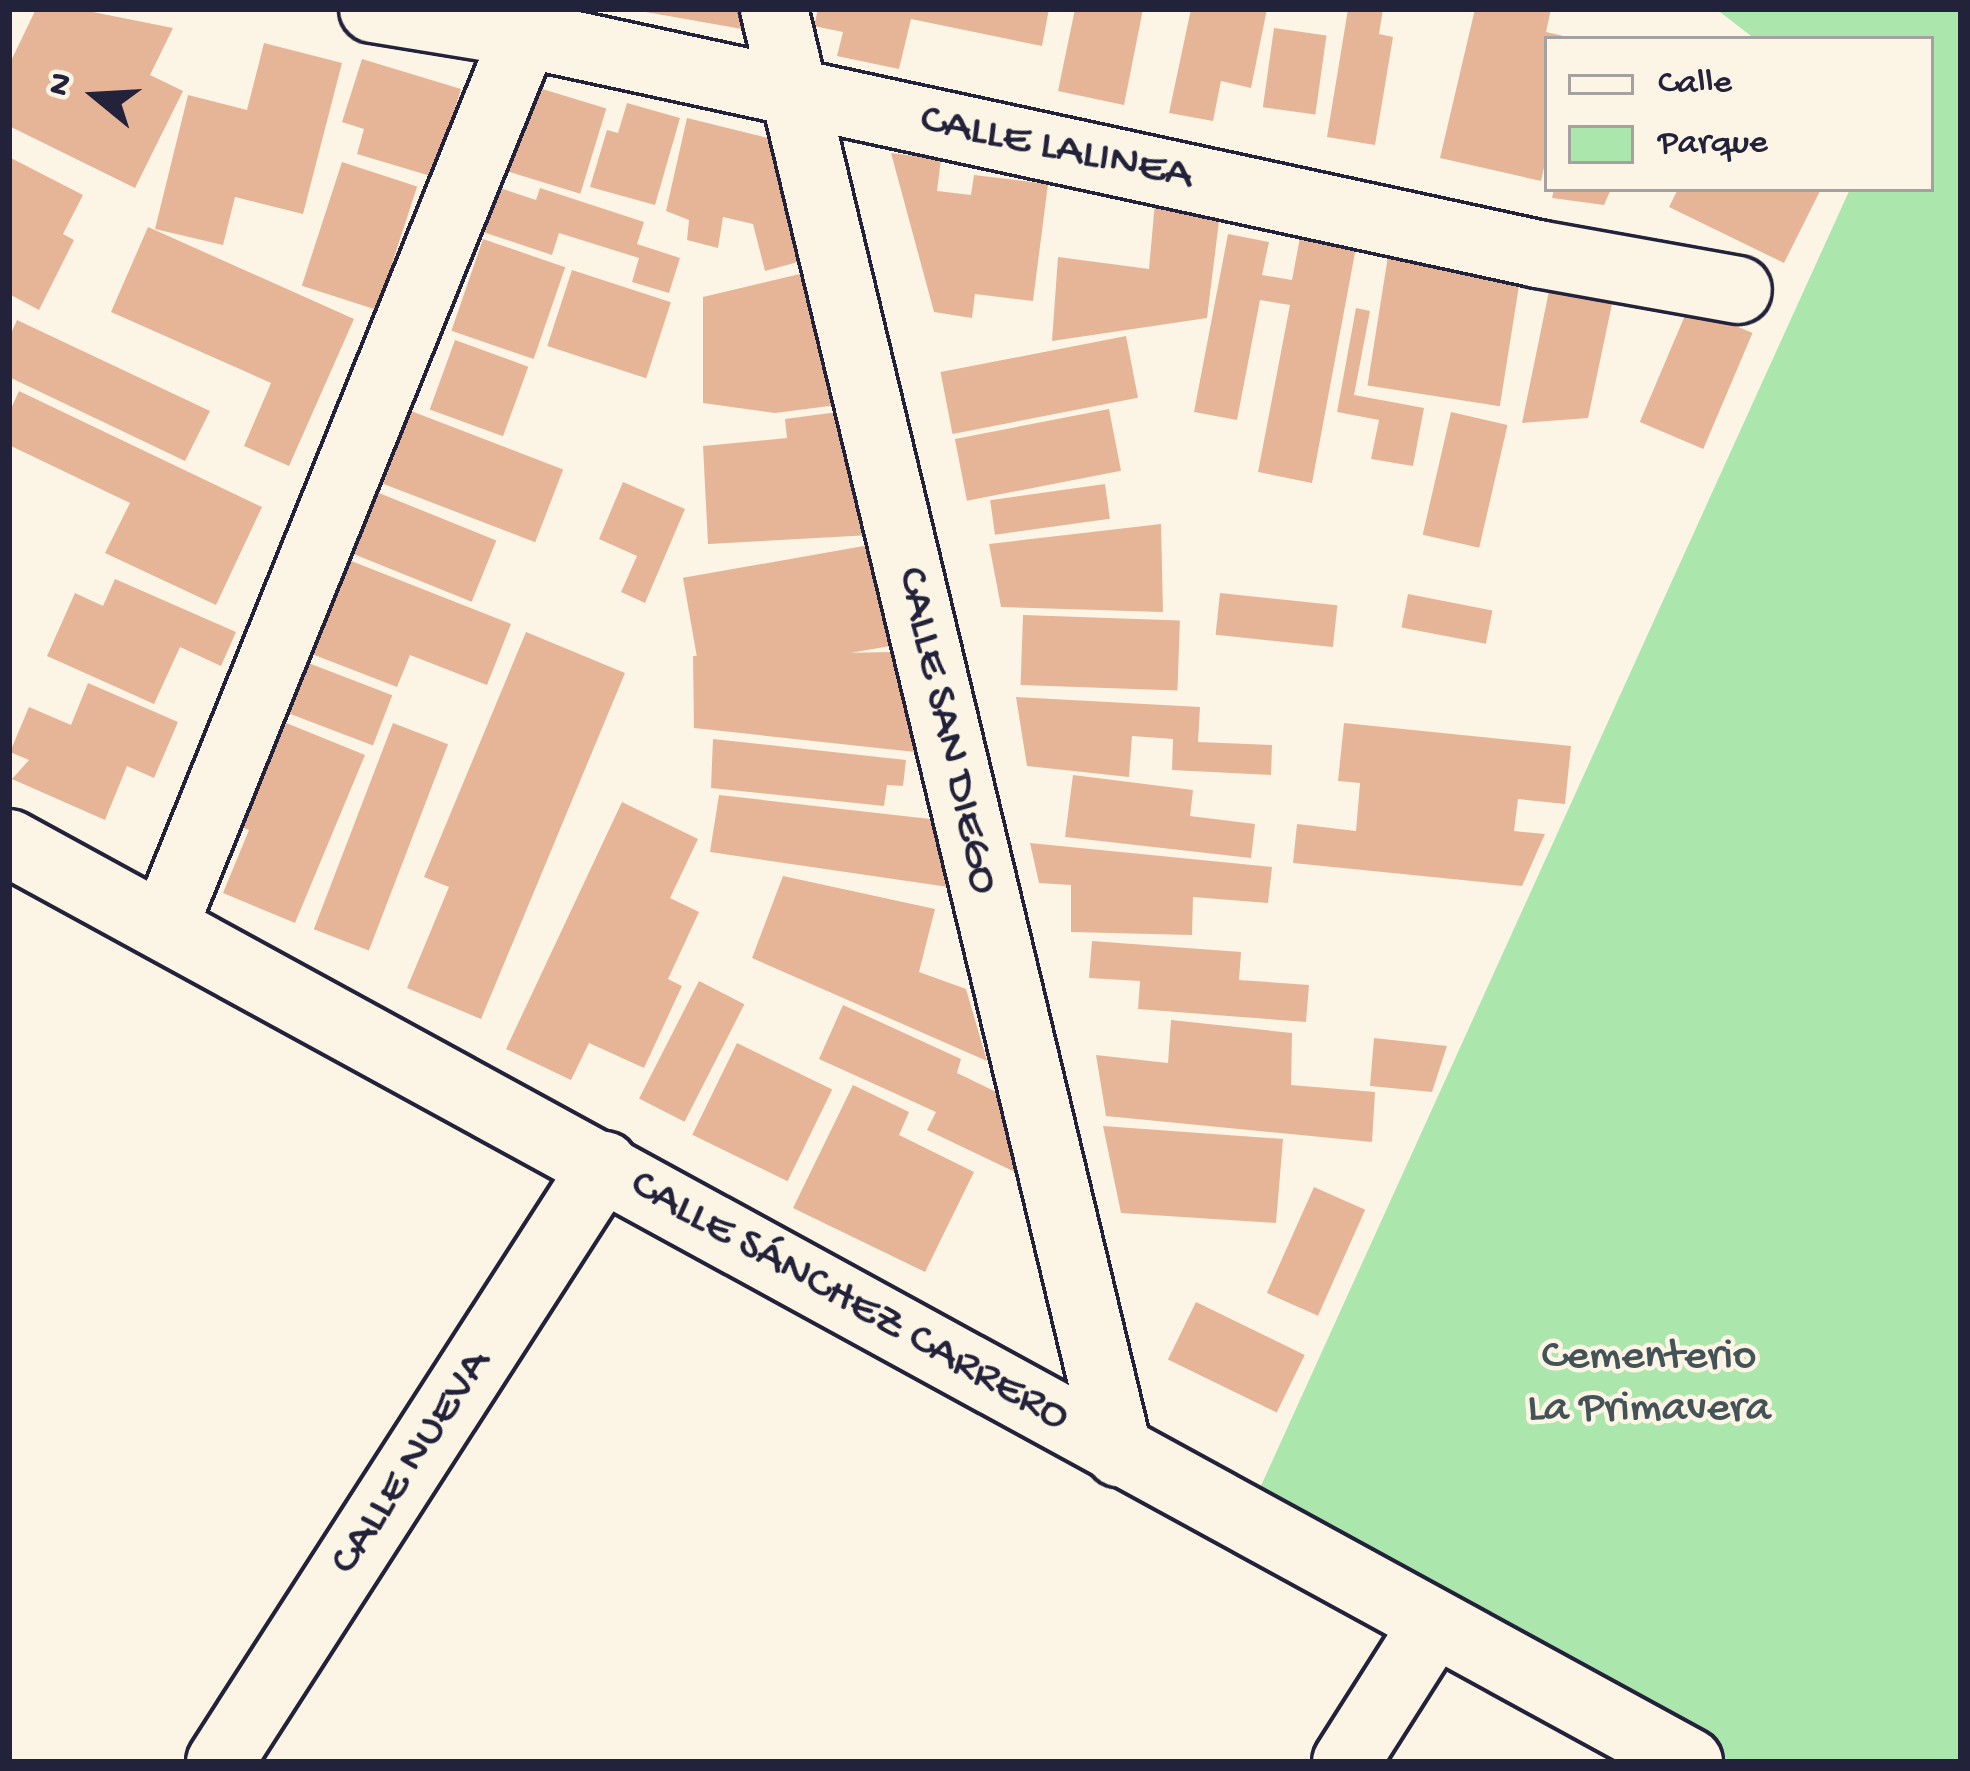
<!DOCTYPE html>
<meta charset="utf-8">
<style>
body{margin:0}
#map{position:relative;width:1970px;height:1771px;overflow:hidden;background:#fcf5e5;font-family:"Gochi Hand",sans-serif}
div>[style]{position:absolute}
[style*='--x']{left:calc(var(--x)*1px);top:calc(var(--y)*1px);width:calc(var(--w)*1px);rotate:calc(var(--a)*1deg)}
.green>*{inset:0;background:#abe6ac}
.building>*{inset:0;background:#e6b597;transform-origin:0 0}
.roads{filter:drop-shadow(3px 0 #22223b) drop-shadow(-3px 0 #22223b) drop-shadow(0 3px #22223b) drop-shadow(0 -3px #22223b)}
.minor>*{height:66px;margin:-33px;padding:0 33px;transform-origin:33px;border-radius:33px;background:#fcf5e5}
span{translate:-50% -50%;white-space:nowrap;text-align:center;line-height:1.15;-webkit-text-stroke:9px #fcf5e5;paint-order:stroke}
.street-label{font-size:45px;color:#22223b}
.park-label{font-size:45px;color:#445357}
.frame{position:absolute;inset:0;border:12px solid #22223b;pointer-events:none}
.legend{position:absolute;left:1544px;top:36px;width:390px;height:156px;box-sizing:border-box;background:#fcf5e5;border:3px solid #a5a1a1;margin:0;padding:15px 21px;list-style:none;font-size:36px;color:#22223b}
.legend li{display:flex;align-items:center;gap:24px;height:60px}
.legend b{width:60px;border:3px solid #a5a1a1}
.north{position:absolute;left:36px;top:36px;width:120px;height:120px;-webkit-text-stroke:9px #fcf5e5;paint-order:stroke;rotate:288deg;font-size:33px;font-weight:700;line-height:48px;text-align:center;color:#22223b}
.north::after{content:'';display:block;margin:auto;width:42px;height:54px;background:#22223b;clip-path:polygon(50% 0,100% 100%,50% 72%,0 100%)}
</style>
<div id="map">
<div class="green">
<div style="clip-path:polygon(1716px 9px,1961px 9px,1961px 1762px,1692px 1762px,1245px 1521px,1850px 189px,1931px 189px,1931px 39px,1755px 39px)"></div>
</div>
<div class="building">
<div style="clip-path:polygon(36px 9px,78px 9px,173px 28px,150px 75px,183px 91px,135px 188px,9px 126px,9px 65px)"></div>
<div style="clip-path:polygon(640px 9px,739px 9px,742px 29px,640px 11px)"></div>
<div style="clip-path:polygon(818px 9px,1049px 9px,1042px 46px,911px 19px,899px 69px,837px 56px,843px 32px,814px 26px)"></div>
<div style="clip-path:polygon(1075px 9px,1143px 9px,1124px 105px,1058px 91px)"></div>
<div style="clip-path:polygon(1191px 9px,1267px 9px,1251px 88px,1221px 81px,1213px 121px,1169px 113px)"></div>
<div style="clip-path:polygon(1348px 9px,1383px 9px,1379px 34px,1393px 37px,1375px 145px,1327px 137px)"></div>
<div style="clip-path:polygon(1475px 9px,1551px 9px,1546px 32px,1568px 37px,1547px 39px,1547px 154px,1541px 181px,1440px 158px)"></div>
<div style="left:1274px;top:28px;width:53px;height:80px;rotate:8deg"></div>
<div style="clip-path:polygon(264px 43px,342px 63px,303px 214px,235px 197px,223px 245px,155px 229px,188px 95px,247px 110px)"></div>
<div style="clip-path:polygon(362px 59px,461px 89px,434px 177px,357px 154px,364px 129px,342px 122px)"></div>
<div style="left:526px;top:84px;width:84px;height:89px;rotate:17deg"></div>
<div style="clip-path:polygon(627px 103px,680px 118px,655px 205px,590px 187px,607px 130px,618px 133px)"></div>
<div style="clip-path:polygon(687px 118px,776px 140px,798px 262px,765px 271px,753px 224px,723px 217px,718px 248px,687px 240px,689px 220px,666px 211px)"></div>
<div style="clip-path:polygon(891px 153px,941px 159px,937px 191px,971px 195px,974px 175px,1048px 184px,1033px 301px,975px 294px,972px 318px,934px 312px)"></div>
<div style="clip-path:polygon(9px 157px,83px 195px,63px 234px,74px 240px,39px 310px,9px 294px)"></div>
<div style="left:342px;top:162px;width:79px;height:130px;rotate:18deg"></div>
<div style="clip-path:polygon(497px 187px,536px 200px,540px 188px,644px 222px,637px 244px,680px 258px,669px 293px,632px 282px,639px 258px,559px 233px,552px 255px,483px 232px)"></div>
<div style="clip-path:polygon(1554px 189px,1611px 189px,1604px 205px,1552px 198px)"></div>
<div style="clip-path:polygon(1678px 189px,1821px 189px,1784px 263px,1669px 207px)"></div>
<div style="clip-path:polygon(1155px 202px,1220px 213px,1207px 318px,1052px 341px,1058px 257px,1149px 269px)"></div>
<div style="clip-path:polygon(148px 227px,354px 319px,289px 466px,244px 446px,271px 383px,111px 312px)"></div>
<div style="clip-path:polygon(1301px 232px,1357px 242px,1312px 483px,1258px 472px,1290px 305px,1260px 300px,1237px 420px,1194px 412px,1228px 234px,1269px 242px,1262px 275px,1292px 280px)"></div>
<div style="left:483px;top:239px;width:87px;height:97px;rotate:19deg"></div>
<div style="left:1388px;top:256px;width:134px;height:131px;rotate:9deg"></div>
<div style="left:572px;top:270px;width:104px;height:80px;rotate:18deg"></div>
<div style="clip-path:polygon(804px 273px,837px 405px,775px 413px,703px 403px,703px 297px)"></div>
<div style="clip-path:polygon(1550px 286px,1613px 299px,1588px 418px,1522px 423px)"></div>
<div style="left:1689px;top:306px;width:69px;height:126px;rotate:23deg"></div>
<div style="clip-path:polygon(1356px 308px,1370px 311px,1354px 395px,1424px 408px,1413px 466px,1371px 459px,1379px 420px,1337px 412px)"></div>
<div style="clip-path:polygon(17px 320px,210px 411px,185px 461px,9px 377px,9px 338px)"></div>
<div style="left:1126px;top:336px;width:63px;height:189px;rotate:79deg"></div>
<div style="left:455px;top:340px;width:78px;height:74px;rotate:20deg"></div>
<div style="clip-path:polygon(19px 391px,262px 507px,216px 605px,105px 553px,130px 503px,9px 445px,9px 413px)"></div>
<div style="left:1109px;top:409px;width:63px;height:157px;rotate:79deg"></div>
<div style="left:411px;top:411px;width:163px;height:78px;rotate:21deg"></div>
<div style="clip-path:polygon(838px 412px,871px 535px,708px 544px,703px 446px,787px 438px,785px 419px)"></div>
<div style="left:1451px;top:412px;width:58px;height:126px;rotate:13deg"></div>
<div style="clip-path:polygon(623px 482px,685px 509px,645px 603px,621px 592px,637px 556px,599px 539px)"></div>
<div style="left:1105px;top:484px;width:35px;height:116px;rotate:82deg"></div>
<div style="left:374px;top:491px;width:132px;height:66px;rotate:22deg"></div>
<div style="clip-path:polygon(1161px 524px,1163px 612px,1001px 607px,989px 544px)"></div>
<div style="left:875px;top:544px;width:103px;height:195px;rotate:80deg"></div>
<div style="clip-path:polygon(336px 555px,511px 624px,487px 685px,410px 655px,397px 687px,299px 649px)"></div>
<div style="clip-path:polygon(115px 579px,236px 632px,221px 666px,180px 647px,154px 704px,47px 656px,75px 593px,103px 606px)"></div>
<div style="left:1220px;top:593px;width:118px;height:42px;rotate:6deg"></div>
<div style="left:1408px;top:594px;width:86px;height:34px;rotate:11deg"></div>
<div style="left:1023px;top:615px;width:157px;height:70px;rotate:2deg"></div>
<div style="clip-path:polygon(526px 632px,625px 673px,481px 1019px,407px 988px,449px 887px,424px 877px)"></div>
<div style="clip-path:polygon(893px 652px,915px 752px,694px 728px,693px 656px)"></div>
<div style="left:298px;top:659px;width:101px;height:54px;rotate:21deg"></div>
<div style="clip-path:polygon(88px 683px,178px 722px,154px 778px,127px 766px,105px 820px,12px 779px,29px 760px,10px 752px,29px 707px,71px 725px)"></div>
<div style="clip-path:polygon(1016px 697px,1200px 707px,1198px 742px,1272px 745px,1271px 775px,1172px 770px,1173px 739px,1132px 736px,1129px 777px,1027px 766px)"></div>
<div style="clip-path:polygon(274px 718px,365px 755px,295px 923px,223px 893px,249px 830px,230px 823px)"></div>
<div style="left:393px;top:723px;width:59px;height:221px;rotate:21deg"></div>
<div style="clip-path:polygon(1344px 723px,1571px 746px,1565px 804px,1518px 799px,1514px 831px,1545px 834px,1522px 886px,1293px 863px,1297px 824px,1356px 831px,1360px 783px,1338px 781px)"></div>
<div style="clip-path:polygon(713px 739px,906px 760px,903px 786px,887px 785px,884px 806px,711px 788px)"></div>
<div style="clip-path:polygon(1073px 775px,1193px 790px,1190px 816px,1255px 824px,1251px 858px,1065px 837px)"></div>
<div style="clip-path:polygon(719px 795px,939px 820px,955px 888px,710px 852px)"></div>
<div style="clip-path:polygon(622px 802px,698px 839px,670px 898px,699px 912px,668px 979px,682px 986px,644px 1068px,589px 1043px,571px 1080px,506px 1049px)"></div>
<div style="clip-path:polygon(1030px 843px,1272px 867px,1268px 903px,1193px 897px,1192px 935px,1071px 932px,1071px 885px,1039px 883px)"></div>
<div style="clip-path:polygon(783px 876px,935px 909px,919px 972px,966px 989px,987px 1061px,752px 958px)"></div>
<div style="clip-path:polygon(1092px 941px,1241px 952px,1239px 980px,1309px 985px,1306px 1022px,1138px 1009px,1140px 981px,1089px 978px)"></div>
<div style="left:699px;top:981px;width:51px;height:132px;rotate:27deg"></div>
<div style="clip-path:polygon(843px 1005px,961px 1059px,957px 1073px,1017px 1102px,1036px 1182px,927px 1130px,936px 1112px,819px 1059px)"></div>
<div style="clip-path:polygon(1171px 1020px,1292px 1033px,1291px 1085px,1375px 1092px,1372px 1142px,1106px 1116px,1096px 1055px,1168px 1063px)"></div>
<div style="clip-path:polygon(1374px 1038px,1447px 1046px,1432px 1092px,1370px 1086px)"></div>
<div style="left:737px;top:1043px;width:106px;height:102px;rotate:26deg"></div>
<div style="clip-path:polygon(853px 1085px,909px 1112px,899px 1135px,974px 1172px,925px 1272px,793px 1208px)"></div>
<div style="clip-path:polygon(1103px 1126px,1283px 1139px,1276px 1223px,1121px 1213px)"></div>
<div style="left:1314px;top:1187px;width:56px;height:116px;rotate:24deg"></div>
<div style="left:1196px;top:1302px;width:121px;height:64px;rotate:26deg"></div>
</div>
<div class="roads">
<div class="minor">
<div style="--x:373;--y:9;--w:154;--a:9.3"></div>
<div style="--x:525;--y:34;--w:1037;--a:12.25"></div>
<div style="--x:1538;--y:254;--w:203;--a:10.2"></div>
<div style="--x:774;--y:9;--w:1485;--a:76.56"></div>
<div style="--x:9;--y:843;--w:1915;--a:28.68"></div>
<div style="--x:165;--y:924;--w:987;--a:-67.98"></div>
<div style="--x:220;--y:1762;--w:710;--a:-57.25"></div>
<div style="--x:1346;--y:1762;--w:162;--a:-57.6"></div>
</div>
</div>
<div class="street-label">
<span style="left:1056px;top:149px;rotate:12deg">CALLE LALINEA</span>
<span style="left:946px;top:731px;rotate:77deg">CALLE SAN DIEGO</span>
<span style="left:849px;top:1302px;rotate:29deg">CALLE SÁNCHEZ CARRERO</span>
<span style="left:412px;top:1463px;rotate:-57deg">CALLE NUEVA</span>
</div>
<div class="park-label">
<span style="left:1649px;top:1384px">Cementerio<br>La Primavera</span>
</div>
<div class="frame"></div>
<ul class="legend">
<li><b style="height:15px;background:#fcf5e5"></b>Calle</li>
<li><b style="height:33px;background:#abe6ac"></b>Parque</li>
</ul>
<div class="north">N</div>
</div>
